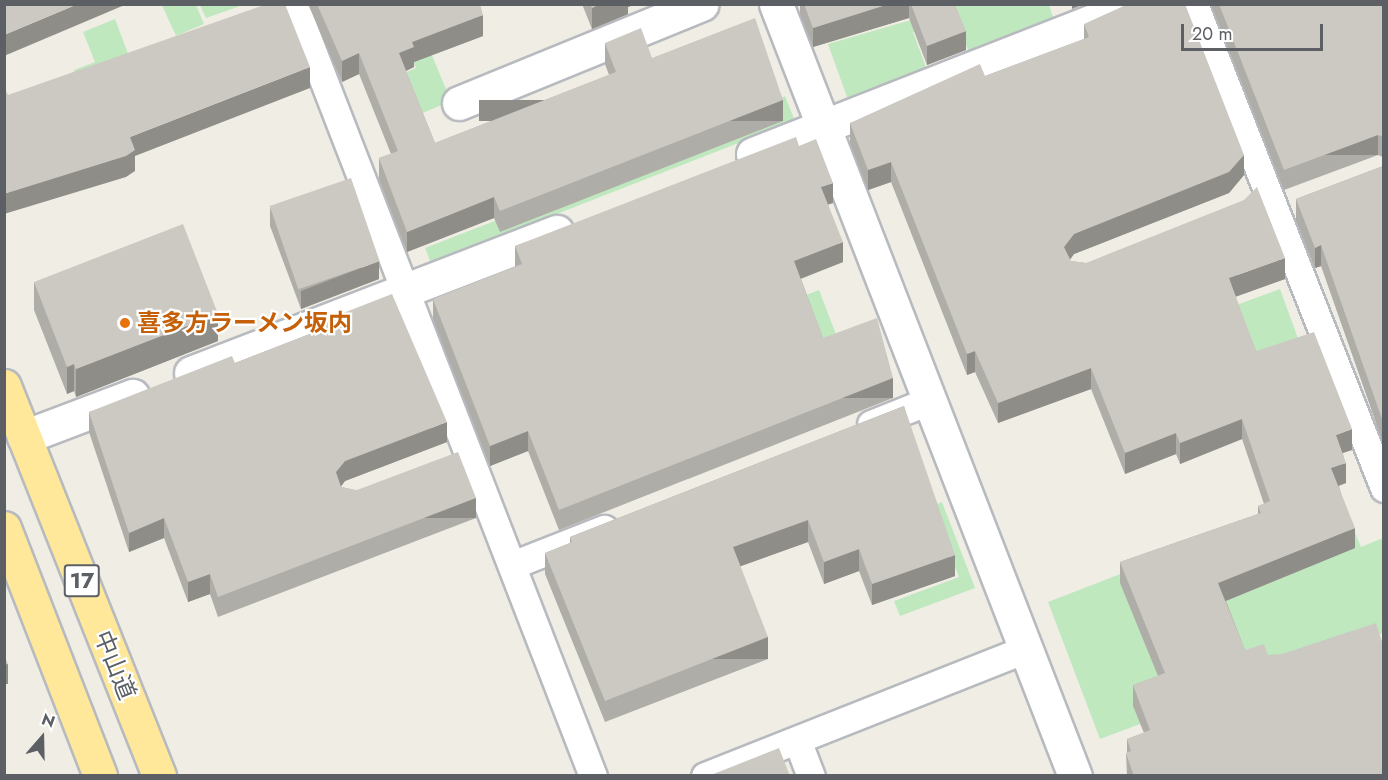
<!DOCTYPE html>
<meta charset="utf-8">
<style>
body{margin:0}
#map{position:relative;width:1388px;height:780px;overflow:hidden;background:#efede4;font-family:Jost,"Noto Sans JP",sans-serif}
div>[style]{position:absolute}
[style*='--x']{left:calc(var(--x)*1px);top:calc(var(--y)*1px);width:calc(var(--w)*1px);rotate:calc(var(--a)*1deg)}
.green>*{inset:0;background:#c0e8bf;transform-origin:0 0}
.roads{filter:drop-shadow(2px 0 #b7babf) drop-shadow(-2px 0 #b7babf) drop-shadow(0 2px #b7babf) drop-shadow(0 -2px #b7babf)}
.service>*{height:27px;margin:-13.5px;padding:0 13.5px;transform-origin:13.5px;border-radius:13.5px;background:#fff}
.minor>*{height:33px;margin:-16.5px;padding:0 16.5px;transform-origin:16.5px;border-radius:16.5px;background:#fff}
.trunk>*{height:33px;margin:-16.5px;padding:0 16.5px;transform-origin:16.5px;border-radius:16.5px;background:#ffe89a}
.wall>*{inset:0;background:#afada8}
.shaded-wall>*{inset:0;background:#8f8d88;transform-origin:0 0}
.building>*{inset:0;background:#ccc9c3;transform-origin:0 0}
.dots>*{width:16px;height:16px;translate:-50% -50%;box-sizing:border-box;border:3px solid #fff;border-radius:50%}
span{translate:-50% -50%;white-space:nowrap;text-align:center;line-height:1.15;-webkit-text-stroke:4.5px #fff;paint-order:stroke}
.shield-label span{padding:2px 4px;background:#fff;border:2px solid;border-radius:4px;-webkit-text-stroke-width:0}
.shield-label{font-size:22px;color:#5c6065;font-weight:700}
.food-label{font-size:24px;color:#c56008;font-weight:700}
.left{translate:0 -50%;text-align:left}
.street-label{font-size:24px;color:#5c6065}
.frame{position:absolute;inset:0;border:6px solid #5c6065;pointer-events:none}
.north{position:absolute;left:12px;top:708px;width:60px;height:60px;-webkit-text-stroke:4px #fff;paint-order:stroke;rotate:20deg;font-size:16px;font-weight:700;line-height:24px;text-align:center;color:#5c6065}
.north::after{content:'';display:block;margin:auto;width:21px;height:27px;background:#5c6065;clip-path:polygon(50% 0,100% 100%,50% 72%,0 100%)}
.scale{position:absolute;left:1181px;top:24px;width:142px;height:27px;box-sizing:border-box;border:3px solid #5c6065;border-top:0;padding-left:8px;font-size:18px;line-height:21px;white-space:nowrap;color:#5c6065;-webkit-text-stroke:4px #fff;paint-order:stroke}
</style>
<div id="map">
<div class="green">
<div style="clip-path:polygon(162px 5px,196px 5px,204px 24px,176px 36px)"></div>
<div style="clip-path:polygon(200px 5px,243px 5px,206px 18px)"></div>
<div style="clip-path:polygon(906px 5px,1049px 5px,1054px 20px,970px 55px,953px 11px,913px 32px,927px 70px,848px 100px,828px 44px,911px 20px)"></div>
<div style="clip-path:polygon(115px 19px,135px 72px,82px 92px,74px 70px,95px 62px,83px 32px)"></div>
<div style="clip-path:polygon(428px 46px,451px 101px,418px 115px,388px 80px,416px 68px,409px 53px)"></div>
<div style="clip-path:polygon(785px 96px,795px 121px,431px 263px,425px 248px,762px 117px,759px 107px)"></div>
<div style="left:1280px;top:289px;width:65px;height:64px;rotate:70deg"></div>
<div style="left:819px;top:290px;width:60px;height:18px;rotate:69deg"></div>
<div style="clip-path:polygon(1337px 490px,1361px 547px,1383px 538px,1383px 633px,1100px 739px,1048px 602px)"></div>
<div style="clip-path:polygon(942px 502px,975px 588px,900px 616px,894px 601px,959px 577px,932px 506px)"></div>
</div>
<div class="roads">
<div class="service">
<div style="--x:294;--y:4;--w:828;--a:68.83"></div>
<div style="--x:1194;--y:4;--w:520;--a:68.57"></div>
<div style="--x:871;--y:424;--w:65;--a:-21.8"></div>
<div style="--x:512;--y:565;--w:99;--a:-21.4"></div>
<div style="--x:797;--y:740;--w:39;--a:69"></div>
<div style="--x:705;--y:776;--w:345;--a:-21.6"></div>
</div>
<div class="minor">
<div style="--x:776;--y:4;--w:828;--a:68.83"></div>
<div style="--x:459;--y:103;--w:262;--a:-22.2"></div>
<div style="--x:753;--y:154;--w:411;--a:-21.4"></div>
<div style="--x:191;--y:373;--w:392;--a:-21.1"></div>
<div style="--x:24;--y:437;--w:116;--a:-20.8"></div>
</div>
<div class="trunk">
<div style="--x:4;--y:386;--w:420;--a:68.3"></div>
<div style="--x:4;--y:528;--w:266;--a:68.8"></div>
</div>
</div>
<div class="wall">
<div style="clip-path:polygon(308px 4px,480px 4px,483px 36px,414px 62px,414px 67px,406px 71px,435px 143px,609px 75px,605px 64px,605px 43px,652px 58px,783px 121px,500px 232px,494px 218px,407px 252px,379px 179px,379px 158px,391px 154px,359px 74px,342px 82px)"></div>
<div style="clip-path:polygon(582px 4px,636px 4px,628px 7px,628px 14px,592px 29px)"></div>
<div style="clip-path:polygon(800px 4px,955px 4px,966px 50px,927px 65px,909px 18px,813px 47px,800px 14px)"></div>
<div style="clip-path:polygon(1211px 4px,1383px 4px,1383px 157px,1378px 155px,1284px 190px)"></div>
<div style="clip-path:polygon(1084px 24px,1244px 175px,1229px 193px,1074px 254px,1070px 260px,1071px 261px,1086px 263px,1285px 279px,1235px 297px,1256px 351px,1352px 450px,1343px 453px,1346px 483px,1339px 486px,1355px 548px,1226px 601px,1245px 650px,1268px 655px,1383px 776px,1127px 776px,1126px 753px,1127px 753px,1127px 739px,1144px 733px,1133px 706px,1133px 685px,1158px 676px,1120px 583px,1120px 562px,1258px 514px,1258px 506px,1264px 504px,1242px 439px,1180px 464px,1176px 454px,1125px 474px,1091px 389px,998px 423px,975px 372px,967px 375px,891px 182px,868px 190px,850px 143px,850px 123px,985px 76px,1084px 39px)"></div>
<div style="clip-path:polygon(799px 146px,833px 203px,828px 204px,843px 262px,801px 279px,823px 338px,893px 398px,559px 530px,528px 451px,490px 466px,433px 319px,433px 299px,515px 267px,515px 246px)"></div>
<div style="clip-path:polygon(1383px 166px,1383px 439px,1382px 440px,1321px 266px,1315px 268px,1296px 220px,1296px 199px)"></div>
<div style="clip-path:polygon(270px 208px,379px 279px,301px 309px,270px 226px)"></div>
<div style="clip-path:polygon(34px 282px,218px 341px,76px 397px,74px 391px,67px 394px,34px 310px)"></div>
<div style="clip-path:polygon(315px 324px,447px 442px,345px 481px,341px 487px,476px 518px,218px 617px,210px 594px,188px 602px,164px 538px,129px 552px,89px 432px,89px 412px,235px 363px,315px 332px)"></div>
<div style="clip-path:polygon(904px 406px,955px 576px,872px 605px,859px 571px,824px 584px,808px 542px,740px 566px,768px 659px,605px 722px,545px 574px,545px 553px,570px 543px,570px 537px)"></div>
</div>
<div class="shaded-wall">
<div style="clip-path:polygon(78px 4px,127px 4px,4px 56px,4px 35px)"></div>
<div style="clip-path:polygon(600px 4px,636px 4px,628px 7px,628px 14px,592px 29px,592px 8px)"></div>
<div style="clip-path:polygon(889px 4px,909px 4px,909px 18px,813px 47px,813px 28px)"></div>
<div style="clip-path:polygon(1072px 4px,1084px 4px,1072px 9px)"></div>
<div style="clip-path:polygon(483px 15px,483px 36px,414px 62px,414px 67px,399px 74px,399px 53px,412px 42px)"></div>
<div style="clip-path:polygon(966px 31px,966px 50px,927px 65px,927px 46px)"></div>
<div style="clip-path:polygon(359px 53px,359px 74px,342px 82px,342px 61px)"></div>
<div style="clip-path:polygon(310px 67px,310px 88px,135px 156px,135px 171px,126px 177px,4px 214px,4px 194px,130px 137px)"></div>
<div style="left:783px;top:100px;width:21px;height:304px;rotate:90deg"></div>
<div style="left:1378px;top:135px;width:20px;height:100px;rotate:90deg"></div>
<div style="clip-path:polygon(1244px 155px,1244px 175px,1229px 193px,1074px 254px,1064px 267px,1064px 247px,1074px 234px)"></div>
<div style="clip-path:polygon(891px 162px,891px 182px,868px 190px,868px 170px)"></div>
<div style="clip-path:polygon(833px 183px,833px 203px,821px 207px,821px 187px)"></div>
<div style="clip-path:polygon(494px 197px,494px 218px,407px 252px,407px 232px)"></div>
<div style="clip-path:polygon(843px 242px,843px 262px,794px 281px,794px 261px)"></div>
<div style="clip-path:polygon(1321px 245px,1321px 266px,1315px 268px,1315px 248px)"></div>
<div style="clip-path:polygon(1285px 258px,1285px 279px,1229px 299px,1229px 278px)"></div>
<div style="clip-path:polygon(379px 261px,379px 279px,301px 309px,301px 291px)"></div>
<div style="clip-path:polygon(218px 314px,218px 341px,76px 397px,76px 369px)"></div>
<div style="clip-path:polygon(975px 351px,975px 372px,967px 375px,967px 354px)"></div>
<div style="clip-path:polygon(74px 364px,74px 391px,67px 394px,67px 367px)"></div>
<div style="clip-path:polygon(1091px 368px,1091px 389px,998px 423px,998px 403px)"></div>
<div style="left:893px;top:378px;width:20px;height:359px;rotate:90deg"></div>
<div style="left:1383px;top:418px;width:21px;height:1px;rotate:90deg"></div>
<div style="clip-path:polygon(1242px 419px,1242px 439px,1180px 464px,1180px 443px)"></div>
<div style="clip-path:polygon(447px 422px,447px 442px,345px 481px,336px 492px,336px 472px,345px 461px)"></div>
<div style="clip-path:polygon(1352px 429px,1352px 450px,1336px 455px,1336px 435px)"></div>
<div style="clip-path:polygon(528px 431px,528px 451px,490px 466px,490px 446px)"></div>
<div style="clip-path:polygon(1176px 433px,1176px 454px,1125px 474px,1125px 453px)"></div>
<div style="clip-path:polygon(1346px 463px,1346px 483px,1331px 488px,1331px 468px)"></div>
<div style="left:476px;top:498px;width:20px;height:276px;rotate:90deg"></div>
<div style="clip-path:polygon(164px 518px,164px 538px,129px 552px,129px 533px)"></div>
<div style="clip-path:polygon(808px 520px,808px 542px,733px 569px,733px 547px)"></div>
<div style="clip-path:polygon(1355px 528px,1355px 548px,1218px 604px,1218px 583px)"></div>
<div style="clip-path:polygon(859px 549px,859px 571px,824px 584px,824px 562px)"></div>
<div style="clip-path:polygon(955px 555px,955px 576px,872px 605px,872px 584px)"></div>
<div style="clip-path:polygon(210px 574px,210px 594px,188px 602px,188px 582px)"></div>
<div style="left:768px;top:637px;width:22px;height:175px;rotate:90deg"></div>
<div style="left:8px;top:664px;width:20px;height:4px;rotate:90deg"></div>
</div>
<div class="building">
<div style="clip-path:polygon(4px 4px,78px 4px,4px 35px)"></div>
<div style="clip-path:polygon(267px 4px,285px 4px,310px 67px,130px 137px,135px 150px,126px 156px,4px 194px,4px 87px,8px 95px)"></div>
<div style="clip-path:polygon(317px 4px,480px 4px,483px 15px,412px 42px,414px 47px,399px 53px,435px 143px,616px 72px,605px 43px,641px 28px,652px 58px,755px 18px,783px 100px,500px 211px,494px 197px,407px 232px,379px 158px,398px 151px,359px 53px,342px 61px)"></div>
<div style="clip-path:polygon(590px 4px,600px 4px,592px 8px)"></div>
<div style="clip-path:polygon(804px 4px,889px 4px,813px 28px)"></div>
<div style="clip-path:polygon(911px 4px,955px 4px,966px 31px,927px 46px)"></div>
<div style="clip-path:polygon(1128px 4px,1185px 4px,1244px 155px,1229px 172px,1074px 234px,1064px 247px,1071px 261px,1086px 263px,1244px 200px,1257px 187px,1285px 258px,1229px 278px,1256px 351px,1314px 332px,1352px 429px,1336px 435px,1346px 463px,1331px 468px,1355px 528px,1218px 583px,1245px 650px,1264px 644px,1268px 655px,1282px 654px,1376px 623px,1383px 645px,1383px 776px,1134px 776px,1126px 753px,1131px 751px,1127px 739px,1150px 730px,1133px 685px,1165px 673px,1120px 562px,1261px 513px,1258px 506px,1270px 501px,1242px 419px,1180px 443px,1176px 433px,1125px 453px,1091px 368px,998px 403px,975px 351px,967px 354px,891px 162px,868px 170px,850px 123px,980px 64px,985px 76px,1089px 37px,1084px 24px)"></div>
<div style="clip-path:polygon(1219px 4px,1383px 4px,1383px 137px,1378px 135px,1284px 170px)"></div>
<div style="clip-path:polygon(796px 137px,799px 146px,816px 139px,833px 183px,821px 187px,843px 242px,794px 261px,823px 338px,877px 318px,893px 378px,559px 510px,528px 431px,490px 446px,433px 299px,522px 264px,515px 246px)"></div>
<div style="clip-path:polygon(1383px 166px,1383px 418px,1382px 419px,1321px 245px,1315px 248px,1296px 199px)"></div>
<div style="left:351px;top:178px;width:88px;height:86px;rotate:71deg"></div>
<div style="clip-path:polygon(183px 224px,218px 314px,76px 369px,74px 364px,67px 367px,34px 282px)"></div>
<div style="clip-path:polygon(392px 294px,447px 422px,345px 461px,336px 472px,341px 487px,357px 490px,458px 452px,476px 498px,218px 597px,210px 574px,188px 582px,164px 518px,129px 533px,89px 412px,232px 356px,235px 363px,317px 331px,315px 324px)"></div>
<div style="clip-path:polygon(904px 406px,955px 555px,872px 584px,859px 549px,824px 562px,808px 520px,733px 547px,768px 637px,605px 701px,545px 553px,572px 542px,570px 537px)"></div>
<div style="clip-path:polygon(4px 655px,8px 664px,4px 665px)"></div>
<div style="clip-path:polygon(779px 748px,790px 776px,711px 775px)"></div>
</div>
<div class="dots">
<div style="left:125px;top:323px;background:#e8710a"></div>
</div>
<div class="shield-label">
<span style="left:82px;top:581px">17</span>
</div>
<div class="food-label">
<span class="left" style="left:137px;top:323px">喜多方ラーメン坂内</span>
</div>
<div class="street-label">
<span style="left:115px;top:665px;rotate:68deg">中山道</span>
</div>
<div class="frame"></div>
<div class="north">N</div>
<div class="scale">20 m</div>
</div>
